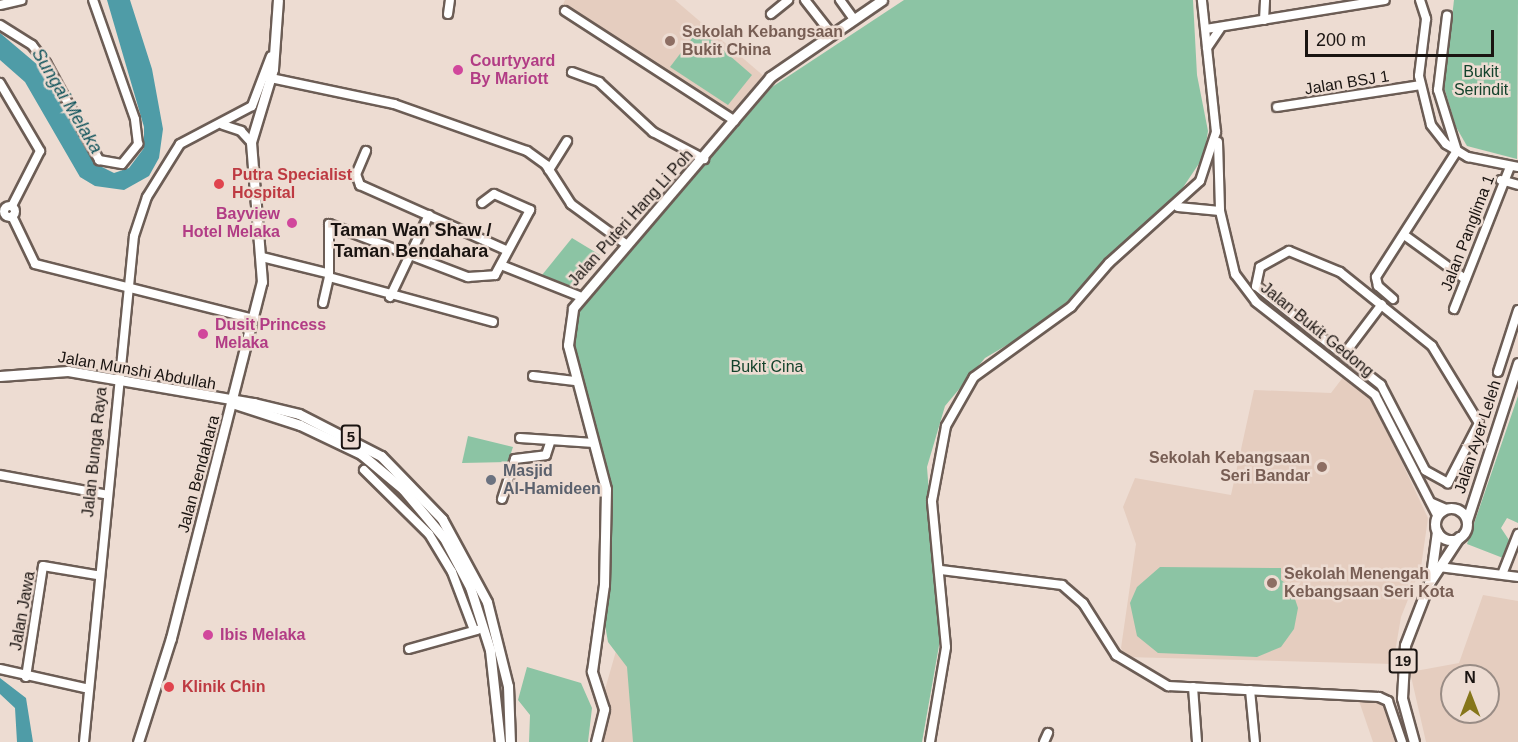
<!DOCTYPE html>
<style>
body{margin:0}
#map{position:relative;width:1518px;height:742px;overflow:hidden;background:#eddcd2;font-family:Arial,sans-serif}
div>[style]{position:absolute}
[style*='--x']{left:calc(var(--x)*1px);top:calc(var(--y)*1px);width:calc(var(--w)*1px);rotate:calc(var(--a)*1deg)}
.built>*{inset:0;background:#e5cdbf}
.green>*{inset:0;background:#8cc4a4}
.water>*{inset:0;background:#4f9ca7}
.roads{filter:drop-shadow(2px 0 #6c5d55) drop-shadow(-2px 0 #6c5d55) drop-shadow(0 2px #6c5d55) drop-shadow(0 -2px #6c5d55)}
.minor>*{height:8px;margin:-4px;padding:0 4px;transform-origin:4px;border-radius:4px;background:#fff}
.minor>.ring{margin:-4px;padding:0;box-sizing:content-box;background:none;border:8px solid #fff;border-radius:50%}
.major>*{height:9px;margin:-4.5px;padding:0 4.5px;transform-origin:4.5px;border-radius:4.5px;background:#fff}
.major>.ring{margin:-4.5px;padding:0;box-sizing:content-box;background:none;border:9px solid #fff;border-radius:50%}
.dots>*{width:16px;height:16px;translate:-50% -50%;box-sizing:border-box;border:3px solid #eddcd2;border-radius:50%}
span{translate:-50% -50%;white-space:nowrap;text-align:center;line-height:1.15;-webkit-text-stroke:5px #eddcd2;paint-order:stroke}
.shield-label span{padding:2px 4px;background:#eddcd2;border:2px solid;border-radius:4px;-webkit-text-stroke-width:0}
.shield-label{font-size:15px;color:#1a1411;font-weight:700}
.education-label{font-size:16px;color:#785e54;font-weight:700}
.left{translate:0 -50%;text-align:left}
.right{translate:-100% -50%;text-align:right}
.hotel-label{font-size:16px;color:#b23c85;font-weight:700}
.park-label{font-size:16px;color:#13422b}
.street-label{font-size:16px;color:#1a1411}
.health-label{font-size:16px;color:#be3a42;font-weight:700}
.worship-label{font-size:16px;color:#5b616d;font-weight:700}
.water-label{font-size:18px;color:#0f535b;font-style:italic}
.neighbourhood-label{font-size:18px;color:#1a1411;font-weight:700}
.north{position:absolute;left:1440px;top:664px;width:60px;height:60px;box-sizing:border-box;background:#eddcd2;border:2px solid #998c85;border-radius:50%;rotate:0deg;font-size:16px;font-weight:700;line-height:24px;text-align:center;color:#1a1411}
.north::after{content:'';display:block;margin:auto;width:21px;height:27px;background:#86761a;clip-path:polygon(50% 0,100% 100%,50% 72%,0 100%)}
.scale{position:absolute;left:1305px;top:30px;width:189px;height:27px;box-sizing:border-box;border:3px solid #1a1411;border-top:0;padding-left:8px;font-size:18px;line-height:21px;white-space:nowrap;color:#1a1411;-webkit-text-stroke:4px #eddcd2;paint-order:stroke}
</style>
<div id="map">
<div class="built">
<div style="clip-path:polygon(565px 0,675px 0,765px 77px,734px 115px,562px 6px)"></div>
<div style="clip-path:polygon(1344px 376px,1374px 403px,1428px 518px,1421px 567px,1401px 617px,1393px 664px,1125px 657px,1121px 648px,1136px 544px,1123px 507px,1135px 478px,1231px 495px,1254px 390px,1331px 393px)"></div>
<div style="clip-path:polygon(evenodd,1483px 595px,1518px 601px,1518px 742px,1426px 742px,1410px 672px,1459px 663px,1483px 595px,1452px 676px,1488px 676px,1488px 712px,1452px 712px,1452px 676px)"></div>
<div style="clip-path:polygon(616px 651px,632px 663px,635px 742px,602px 742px,609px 712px,604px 693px)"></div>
<div style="clip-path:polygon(1358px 698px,1385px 700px,1399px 742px,1373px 742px)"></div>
</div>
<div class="green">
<div style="clip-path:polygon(904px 0,1193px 0,1197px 75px,1208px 131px,1204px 156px,1174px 201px,1044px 323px,985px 358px,945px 406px,927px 467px,940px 640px,922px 742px,633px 742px,627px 667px,608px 642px,605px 625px,610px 489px,573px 344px,580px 307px,772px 87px)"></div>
<div style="clip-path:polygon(1454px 0,1518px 0,1517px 159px,1467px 146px,1456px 127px,1444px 87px)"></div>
<div style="clip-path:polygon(699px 29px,752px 75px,728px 105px,670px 67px)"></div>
<div style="clip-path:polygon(572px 238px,600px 255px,574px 287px,542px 275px)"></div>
<div style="clip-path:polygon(1518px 396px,1518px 523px,1507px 518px,1501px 528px,1509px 540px,1503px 558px,1467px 544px)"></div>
<div style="clip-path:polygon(468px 436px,513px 447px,508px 462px,462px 463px)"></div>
<div style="clip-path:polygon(1160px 567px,1281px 568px,1281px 580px,1291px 587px,1298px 608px,1294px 629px,1281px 647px,1257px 657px,1158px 653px,1137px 636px,1130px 603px,1137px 587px)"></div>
<div style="clip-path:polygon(527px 667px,581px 683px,592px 708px,588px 742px,529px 742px,530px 715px,518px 700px)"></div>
</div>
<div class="water">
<div style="clip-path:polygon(107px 0,130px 0,152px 69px,163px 129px,159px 158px,149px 176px,124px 190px,95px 186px,80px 177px,25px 82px,0 60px,0 33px,39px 66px,98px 165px,114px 173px,129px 168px,144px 148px,144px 127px)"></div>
<div style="clip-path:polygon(0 678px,26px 698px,33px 742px,17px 742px,15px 708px,0 694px)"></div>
</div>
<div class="roads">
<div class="minor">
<div style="--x:805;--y:0;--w:41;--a:52"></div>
<div style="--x:840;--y:0;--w:22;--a:54"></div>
<div style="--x:1420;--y:0;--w:20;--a:72"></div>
<div style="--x:1426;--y:19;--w:57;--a:97"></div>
<div style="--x:1419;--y:76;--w:50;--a:76.2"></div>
<div style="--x:1431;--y:125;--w:24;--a:52"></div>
<div style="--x:1446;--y:144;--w:26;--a:31"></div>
<div style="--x:1468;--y:157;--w:51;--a:11.3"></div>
<div style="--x:0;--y:5;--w:22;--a:-13"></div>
<div style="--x:565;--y:11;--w:202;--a:32.9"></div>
<div style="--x:448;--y:14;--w:14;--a:-82"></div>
<div style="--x:771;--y:14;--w:22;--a:-39"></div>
<div style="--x:1264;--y:20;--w:20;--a:-87"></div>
<div style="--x:0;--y:25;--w:38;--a:32"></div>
<div style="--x:32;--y:45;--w:23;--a:52"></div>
<div style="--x:46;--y:63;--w:111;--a:61.3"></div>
<div style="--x:99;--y:160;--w:23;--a:10"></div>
<div style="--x:122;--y:164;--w:26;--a:-51"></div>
<div style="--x:138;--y:144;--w:25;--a:-97"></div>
<div style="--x:135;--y:119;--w:126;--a:-109.4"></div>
<div style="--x:1206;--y:29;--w:181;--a:-9.2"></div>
<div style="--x:1207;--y:48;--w:23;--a:-56"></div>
<div style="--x:572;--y:72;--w:29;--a:20"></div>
<div style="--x:599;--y:82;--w:74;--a:42.8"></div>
<div style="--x:653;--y:132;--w:58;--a:27.9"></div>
<div style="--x:266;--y:77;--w:131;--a:11.9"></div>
<div style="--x:394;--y:104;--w:141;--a:19.5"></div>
<div style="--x:527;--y:151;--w:24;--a:36"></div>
<div style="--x:546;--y:165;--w:46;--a:57.3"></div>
<div style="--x:571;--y:204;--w:69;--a:36.2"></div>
<div style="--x:0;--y:83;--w:79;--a:59.5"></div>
<div style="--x:40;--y:151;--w:62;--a:117"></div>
<div style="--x:1277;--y:107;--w:145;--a:-8.7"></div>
<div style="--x:223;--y:125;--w:19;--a:18"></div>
<div style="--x:241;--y:131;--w:15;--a:48"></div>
<div style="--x:1218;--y:142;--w:69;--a:88.3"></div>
<div style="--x:1220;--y:211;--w:65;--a:76.6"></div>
<div style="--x:1235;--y:274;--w:35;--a:53"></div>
<div style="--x:1256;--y:302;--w:151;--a:38"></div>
<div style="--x:1375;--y:395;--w:135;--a:62.7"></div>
<div style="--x:366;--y:151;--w:25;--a:113"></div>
<div style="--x:356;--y:174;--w:12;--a:70"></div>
<div style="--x:360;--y:185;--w:160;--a:24"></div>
<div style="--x:549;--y:170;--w:34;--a:-58"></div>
<div style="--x:1501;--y:180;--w:18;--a:16"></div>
<div class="ring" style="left:3.5px;top:205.5px;width:3px;height:3px"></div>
<div style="--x:1178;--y:207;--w:42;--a:5.4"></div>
<div style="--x:12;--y:216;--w:53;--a:64.4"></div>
<div style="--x:35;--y:264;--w:226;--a:14.1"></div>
<div style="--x:1407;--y:237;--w:72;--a:35.9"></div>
<div style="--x:1289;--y:251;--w:55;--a:22.4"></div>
<div style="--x:1340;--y:272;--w:118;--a:38.8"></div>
<div style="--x:1432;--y:346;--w:90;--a:58.6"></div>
<div style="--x:1479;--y:423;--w:68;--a:117.3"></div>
<div style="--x:1448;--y:483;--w:26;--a:-151"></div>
<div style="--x:1425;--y:470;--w:96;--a:-117.4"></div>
<div style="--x:1381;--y:385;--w:159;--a:-141.6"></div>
<div style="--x:1256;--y:286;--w:19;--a:-78"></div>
<div style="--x:1260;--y:267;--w:33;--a:-29"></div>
<div style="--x:262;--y:257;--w:66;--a:14"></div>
<div style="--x:501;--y:265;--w:84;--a:21.7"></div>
<div style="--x:329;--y:277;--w:170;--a:15.3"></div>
<div style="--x:390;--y:297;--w:91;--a:-64.6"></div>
<div style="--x:1393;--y:299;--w:20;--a:-139"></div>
<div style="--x:1378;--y:286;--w:9;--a:-103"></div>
<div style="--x:1376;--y:277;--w:150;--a:-57.3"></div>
<div style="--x:1457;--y:151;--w:64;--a:-107.3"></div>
<div style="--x:1438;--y:90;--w:75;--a:-83.1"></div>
<div style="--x:323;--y:303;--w:27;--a:-77"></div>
<div style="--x:329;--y:277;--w:53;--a:-90"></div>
<div style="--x:329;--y:224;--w:149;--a:20.9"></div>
<div style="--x:468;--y:277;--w:27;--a:-4"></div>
<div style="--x:495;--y:275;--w:74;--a:-61.7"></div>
<div style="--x:530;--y:210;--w:39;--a:-156"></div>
<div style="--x:494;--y:194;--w:15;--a:143"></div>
<div style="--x:1454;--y:309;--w:153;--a:-68.5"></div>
<div style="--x:1345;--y:353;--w:61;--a:-52.9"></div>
<div style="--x:1498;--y:372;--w:65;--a:-72.1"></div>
<div style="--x:533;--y:376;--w:42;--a:6.8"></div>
<div style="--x:520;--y:438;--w:74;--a:3.9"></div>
<div style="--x:364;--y:470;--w:91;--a:44.6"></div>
<div style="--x:429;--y:534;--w:44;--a:58.8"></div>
<div style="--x:452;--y:572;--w:62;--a:69.2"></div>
<div style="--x:0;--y:475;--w:106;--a:10.4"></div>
<div style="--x:502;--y:499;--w:42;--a:-72"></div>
<div style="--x:515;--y:459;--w:31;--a:-7"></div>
<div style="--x:546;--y:455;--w:13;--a:-72"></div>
<div style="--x:1432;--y:503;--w:15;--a:23"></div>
<div style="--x:1439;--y:567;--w:80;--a:7.2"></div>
<div style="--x:941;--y:570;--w:122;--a:7.1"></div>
<div style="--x:1062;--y:585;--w:28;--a:41"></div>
<div style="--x:1083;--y:603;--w:62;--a:57.6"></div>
<div style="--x:1116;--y:655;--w:61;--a:30.8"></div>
<div style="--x:1168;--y:686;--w:211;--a:3"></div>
<div style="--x:1379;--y:697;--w:10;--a:24"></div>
<div style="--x:1388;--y:701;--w:43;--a:71.1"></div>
<div style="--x:1503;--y:572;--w:41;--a:-68.5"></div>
<div style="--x:409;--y:649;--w:71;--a:-15.6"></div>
<div style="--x:0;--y:669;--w:87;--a:12.6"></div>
<div style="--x:26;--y:677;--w:112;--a:-81.3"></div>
<div style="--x:43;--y:566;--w:55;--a:9.5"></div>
<div style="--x:1193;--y:687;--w:55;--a:85.8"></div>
<div style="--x:1250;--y:690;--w:52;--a:84.5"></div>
<div style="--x:84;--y:742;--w:508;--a:-84.36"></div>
<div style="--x:134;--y:236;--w:41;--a:-71.6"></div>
<div style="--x:147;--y:197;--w:62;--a:-58.1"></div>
<div style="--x:180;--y:144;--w:81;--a:-27.8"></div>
<div style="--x:252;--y:106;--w:53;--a:-69.2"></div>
<div style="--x:930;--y:742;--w:96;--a:-80.4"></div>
<div style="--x:946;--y:647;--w:147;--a:-95.5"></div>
<div style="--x:932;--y:501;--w:76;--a:-79.4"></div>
<div style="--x:946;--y:426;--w:56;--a:-60.3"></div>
<div style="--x:974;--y:377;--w:120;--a:-35.8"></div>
<div style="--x:1071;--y:307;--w:58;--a:-49.2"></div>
<div style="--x:1109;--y:263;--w:122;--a:-42"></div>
<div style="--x:1200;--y:181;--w:52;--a:-71.9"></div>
<div style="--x:1216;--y:132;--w:133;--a:-96.1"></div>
<div style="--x:1044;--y:742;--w:10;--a:-66"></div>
</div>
<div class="major">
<div style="--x:0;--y:376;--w:68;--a:-4.2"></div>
<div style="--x:68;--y:371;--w:189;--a:9.8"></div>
<div style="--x:254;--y:403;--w:46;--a:13.7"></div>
<div style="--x:299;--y:414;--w:92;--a:27.1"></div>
<div style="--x:381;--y:456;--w:88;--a:45.9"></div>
<div style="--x:442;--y:519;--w:94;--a:61.5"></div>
<div style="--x:487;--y:602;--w:87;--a:76"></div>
<div style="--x:508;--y:686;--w:56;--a:88"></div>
<div style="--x:235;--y:404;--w:68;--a:17.9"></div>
<div style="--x:300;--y:425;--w:68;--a:25.4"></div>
<div style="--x:361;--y:454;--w:55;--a:39.8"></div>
<div style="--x:403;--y:489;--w:64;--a:50.1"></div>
<div style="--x:444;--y:538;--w:55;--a:62"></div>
<div style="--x:470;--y:587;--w:66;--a:72.4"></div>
<div style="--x:490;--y:650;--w:93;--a:83.8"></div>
<div class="ring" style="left:1435px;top:508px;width:23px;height:23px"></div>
<div style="--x:1467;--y:520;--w:165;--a:-72"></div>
<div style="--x:1431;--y:575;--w:44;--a:-82.2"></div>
<div style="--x:138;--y:742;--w:109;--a:-72.4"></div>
<div style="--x:171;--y:638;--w:367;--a:-75.7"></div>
<div style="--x:262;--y:282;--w:140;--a:-94.5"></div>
<div style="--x:251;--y:142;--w:76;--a:-73.2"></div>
<div style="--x:273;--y:69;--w:69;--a:-85.9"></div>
<div style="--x:596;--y:742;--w:34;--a:-76"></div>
<div style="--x:604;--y:709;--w:40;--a:-108"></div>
<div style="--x:592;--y:671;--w:87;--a:-82.1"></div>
<div style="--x:604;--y:585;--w:96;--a:-88.8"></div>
<div style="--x:606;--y:489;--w:149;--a:-104.8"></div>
<div style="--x:568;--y:345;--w:37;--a:-82"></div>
<div style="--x:573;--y:308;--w:304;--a:-49.5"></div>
<div style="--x:770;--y:77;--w:136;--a:-34.5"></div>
<div style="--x:1414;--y:742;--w:46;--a:-105.3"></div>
<div style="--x:1402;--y:698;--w:53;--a:-86.8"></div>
<div style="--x:1405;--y:645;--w:66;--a:-68.8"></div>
<div style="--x:1429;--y:583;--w:55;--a:-56.9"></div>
</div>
</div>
<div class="dots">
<div style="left:670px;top:41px;background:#8d6e63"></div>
<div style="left:458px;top:70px;background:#d1479c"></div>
<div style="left:219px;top:184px;background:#e0444e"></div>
<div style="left:292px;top:223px;background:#d1479c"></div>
<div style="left:203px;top:334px;background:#d1479c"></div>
<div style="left:1322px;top:467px;background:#8d6e63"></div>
<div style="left:491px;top:480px;background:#6b7280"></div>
<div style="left:1272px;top:583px;background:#8d6e63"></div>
<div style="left:208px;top:635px;background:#d1479c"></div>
<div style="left:169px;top:687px;background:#e0444e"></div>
</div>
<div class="shield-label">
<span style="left:351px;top:437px">5</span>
<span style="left:1403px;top:661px">19</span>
</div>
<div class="education-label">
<span class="left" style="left:682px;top:41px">Sekolah Kebangsaan<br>Bukit China</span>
<span class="right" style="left:1310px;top:467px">Sekolah Kebangsaan<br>Seri Bandar</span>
<span class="left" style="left:1284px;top:583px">Sekolah Menengah<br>Kebangsaan Seri Kota</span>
</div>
<div class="hotel-label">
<span class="left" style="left:470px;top:70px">Courtyyard<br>By Mariott</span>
<span class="right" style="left:280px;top:223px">Bayview<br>Hotel Melaka</span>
<span class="left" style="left:215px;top:334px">Dusit Princess<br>Melaka</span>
<span class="left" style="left:220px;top:635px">Ibis Melaka</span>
</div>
<div class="park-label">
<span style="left:1481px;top:81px">Bukit<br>Serindit</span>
<span style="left:767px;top:367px">Bukit Cina</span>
</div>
<div class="street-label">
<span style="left:1347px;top:83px;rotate:-9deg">Jalan BSJ 1</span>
<span style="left:631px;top:218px;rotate:-48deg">Jalan Puteri Hang Li Poh</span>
<span style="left:1468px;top:233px;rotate:-69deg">Jalan Panglima 1</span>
<span style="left:1317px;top:330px;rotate:39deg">Jalan Bukit Gedong</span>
<span style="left:137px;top:371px;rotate:10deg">Jalan Munshi Abdullah</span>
<span style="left:1478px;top:437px;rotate:-72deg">Jalan Ayer Leleh</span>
<span style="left:95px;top:452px;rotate:-84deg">Jalan Bunga Raya</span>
<span style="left:199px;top:474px;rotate:-75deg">Jalan Bendahara</span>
<span style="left:23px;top:611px;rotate:-80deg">Jalan Jawa</span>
</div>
<div class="health-label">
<span class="left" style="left:232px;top:184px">Putra Specialist<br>Hospital</span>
<span class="left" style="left:182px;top:687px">Klinik Chin</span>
</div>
<div class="worship-label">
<span class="left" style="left:503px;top:480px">Masjid<br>Al-Hamideen</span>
</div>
<div class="water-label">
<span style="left:67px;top:101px;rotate:59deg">Sungai Melaka</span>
</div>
<div class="neighbourhood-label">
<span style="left:411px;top:241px">Taman Wan Shaw /<br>Taman Bendahara</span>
</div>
<div class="north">N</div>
<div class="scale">200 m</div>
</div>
